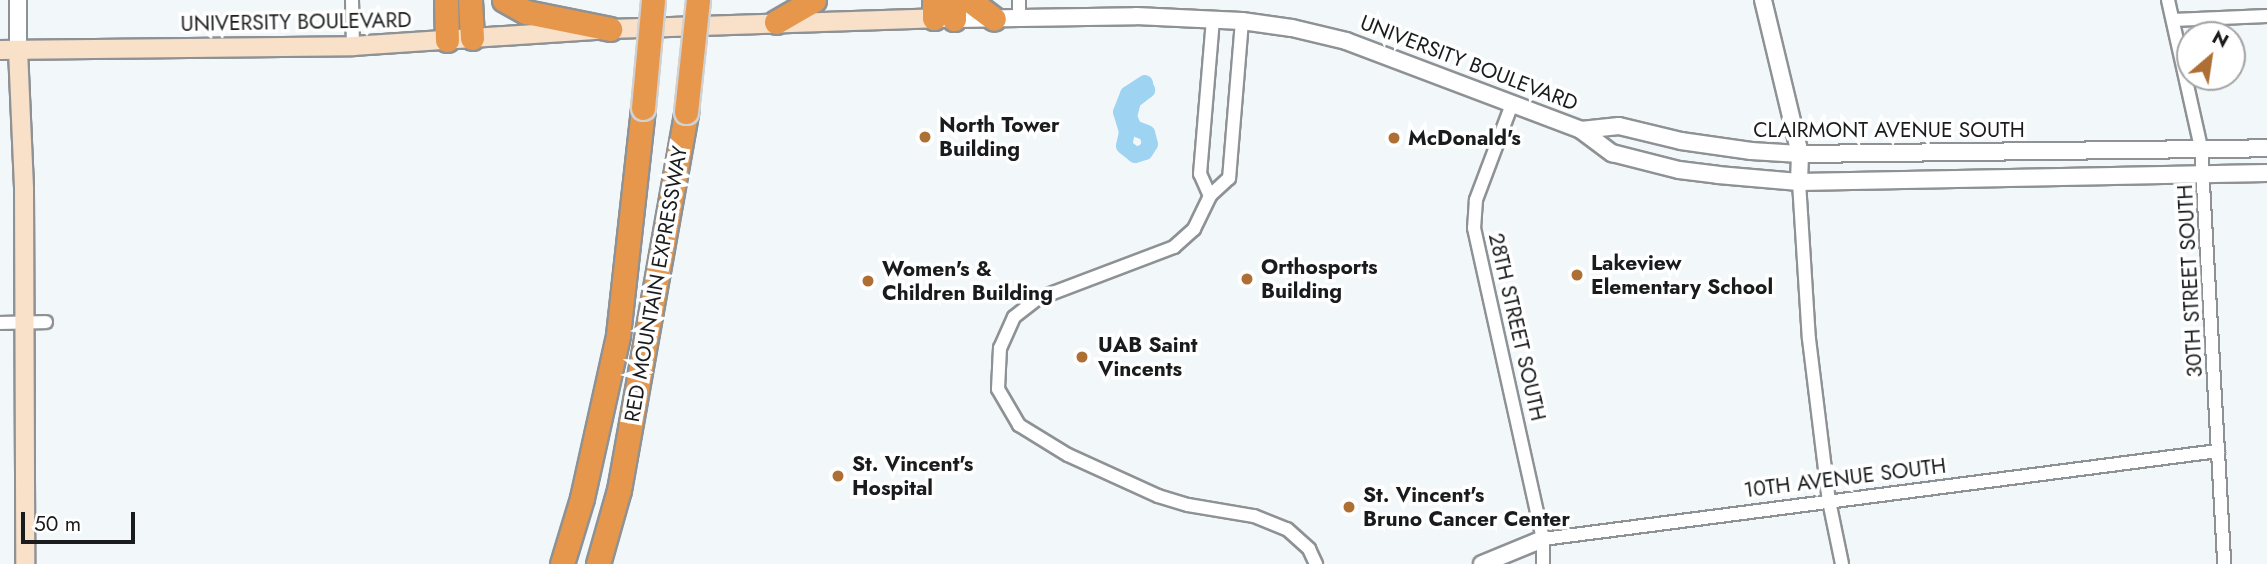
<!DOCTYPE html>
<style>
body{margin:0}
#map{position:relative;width:2267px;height:564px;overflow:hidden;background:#f2f7fa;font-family:Jost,sans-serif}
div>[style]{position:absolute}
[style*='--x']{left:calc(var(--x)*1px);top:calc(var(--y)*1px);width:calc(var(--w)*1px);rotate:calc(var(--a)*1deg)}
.canal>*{height:16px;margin:-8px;padding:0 8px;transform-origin:8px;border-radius:8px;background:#9ed4f2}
.roads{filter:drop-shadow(2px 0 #8e9295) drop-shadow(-2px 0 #8e9295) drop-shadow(0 2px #8e9295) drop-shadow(0 -2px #8e9295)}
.minor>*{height:12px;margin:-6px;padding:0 6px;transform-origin:6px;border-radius:6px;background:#fff}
.tertiary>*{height:16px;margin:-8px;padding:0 8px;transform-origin:8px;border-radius:8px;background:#fff}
.secondary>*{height:18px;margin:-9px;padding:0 9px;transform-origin:9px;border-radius:9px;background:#f8e0c9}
.motorway>*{height:23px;margin:-11.5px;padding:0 11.5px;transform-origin:11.5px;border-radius:11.5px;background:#e7974c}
.bridges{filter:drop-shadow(2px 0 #d1d1d2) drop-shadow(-2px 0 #d1d1d2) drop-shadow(0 2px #d1d1d2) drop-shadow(0 -2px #d1d1d2)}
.motorway-bridge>*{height:23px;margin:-11.5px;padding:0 11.5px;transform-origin:11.5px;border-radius:11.5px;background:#e7974c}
.dots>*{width:19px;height:19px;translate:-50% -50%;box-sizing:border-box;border:4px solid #fff;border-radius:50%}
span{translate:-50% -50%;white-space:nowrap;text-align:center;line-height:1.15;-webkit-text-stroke:7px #fff;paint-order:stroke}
.street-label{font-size:21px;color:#1a1b1c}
.poi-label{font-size:21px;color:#1a1b1c;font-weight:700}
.left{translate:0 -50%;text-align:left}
.north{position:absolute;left:2176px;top:21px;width:70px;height:70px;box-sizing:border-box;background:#fff;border:2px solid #a3a4a4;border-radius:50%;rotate:29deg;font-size:19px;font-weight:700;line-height:28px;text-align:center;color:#1a1b1c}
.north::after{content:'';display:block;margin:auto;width:24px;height:32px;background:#ae6f35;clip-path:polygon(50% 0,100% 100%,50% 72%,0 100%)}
.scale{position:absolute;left:21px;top:512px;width:114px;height:32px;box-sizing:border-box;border:4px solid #1a1b1c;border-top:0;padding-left:9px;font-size:21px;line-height:24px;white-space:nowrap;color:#1a1b1c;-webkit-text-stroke:5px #fff;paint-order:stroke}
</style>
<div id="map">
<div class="canal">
<div style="--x:1145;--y:83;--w:20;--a:147"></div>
<div style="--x:1128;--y:94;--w:19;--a:111"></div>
<div style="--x:1121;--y:112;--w:21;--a:73"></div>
<div style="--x:1127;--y:132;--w:14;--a:102"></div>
<div style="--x:1124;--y:146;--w:14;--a:39"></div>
<div style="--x:1135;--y:155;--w:10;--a:-17"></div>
<div style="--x:1145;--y:152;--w:9;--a:-58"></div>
<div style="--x:1150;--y:144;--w:11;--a:-105"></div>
<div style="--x:1147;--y:133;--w:14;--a:-159"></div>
<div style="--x:1134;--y:128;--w:12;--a:-114"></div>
<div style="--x:1129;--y:117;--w:16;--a:-76"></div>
<div style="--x:1133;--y:101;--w:18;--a:-38"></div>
<div style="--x:1147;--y:90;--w:5;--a:-112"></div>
</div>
<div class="roads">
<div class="minor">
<div style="--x:352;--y:0;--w:46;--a:88.8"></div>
<div style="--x:2168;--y:0;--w:152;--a:77.4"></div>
<div style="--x:2201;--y:148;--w:417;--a:86.8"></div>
<div style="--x:1019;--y:19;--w:19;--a:-90"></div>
<div style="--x:2173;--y:20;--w:94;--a:-2.4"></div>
<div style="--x:1242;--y:21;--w:158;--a:94.7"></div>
<div style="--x:1229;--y:178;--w:26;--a:137"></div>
<div style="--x:1210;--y:196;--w:37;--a:116"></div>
<div style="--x:1194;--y:229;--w:27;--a:138"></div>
<div style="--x:1174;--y:247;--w:147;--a:159.2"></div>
<div style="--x:1037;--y:299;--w:29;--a:142"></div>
<div style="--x:1014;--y:317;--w:34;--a:114"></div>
<div style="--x:1000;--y:348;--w:41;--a:92.8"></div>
<div style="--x:998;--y:389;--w:42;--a:59.7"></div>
<div style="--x:1019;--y:425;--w:57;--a:31.5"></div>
<div style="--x:1068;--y:455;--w:99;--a:24.5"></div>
<div style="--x:1158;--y:496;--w:31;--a:17"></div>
<div style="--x:1188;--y:505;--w:67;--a:9.5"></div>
<div style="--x:1254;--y:516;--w:35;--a:22"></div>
<div style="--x:1287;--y:529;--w:30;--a:42"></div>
<div style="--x:1309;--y:549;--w:17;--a:65"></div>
<div style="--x:1512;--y:104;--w:103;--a:110.6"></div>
<div style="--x:1476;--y:200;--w:28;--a:94"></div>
<div style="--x:1474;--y:228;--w:319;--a:77.5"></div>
<div style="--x:1543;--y:539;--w:25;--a:90"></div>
<div style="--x:1799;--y:182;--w:157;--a:86.4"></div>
<div style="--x:1809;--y:339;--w:163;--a:83"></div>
<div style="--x:1829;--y:501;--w:64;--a:78.3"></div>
<div style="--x:1210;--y:196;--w:24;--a:-114"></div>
<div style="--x:1200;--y:174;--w:156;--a:-85.2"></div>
<div style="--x:0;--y:323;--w:46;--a:-1.2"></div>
<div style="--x:1543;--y:539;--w:681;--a:-7.43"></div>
</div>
<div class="tertiary">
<div style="--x:18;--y:0;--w:50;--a:90"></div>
<div style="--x:1763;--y:0;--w:158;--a:76.5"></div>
<div style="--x:1800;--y:154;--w:28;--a:92"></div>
<div style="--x:954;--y:19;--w:182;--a:-0.9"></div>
<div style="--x:1136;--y:16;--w:106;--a:2.7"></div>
<div style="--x:1242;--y:21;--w:50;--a:8"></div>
<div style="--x:1292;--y:28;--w:56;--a:13.5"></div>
<div style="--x:1346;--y:41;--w:251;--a:20.7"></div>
<div style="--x:1581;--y:130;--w:39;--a:37"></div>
<div style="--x:1612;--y:153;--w:69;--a:14.2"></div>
<div style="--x:1679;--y:170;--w:39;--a:7"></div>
<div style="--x:1718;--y:175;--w:81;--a:4.9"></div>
<div style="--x:1799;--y:182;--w:468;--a:-1.1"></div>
<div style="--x:1581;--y:130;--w:38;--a:-6"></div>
<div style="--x:1619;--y:126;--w:64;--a:13.6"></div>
<div style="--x:1681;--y:141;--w:71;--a:8.1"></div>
<div style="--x:1751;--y:151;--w:49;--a:3.5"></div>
<div style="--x:1800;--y:154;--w:467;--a:-0.7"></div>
<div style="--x:1482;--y:564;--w:66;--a:-22.3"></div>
</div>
<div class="secondary">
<div style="--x:0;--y:50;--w:353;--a:-0.6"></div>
<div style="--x:353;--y:46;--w:258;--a:-3.8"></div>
<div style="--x:610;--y:29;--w:334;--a:-1.9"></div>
<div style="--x:18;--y:50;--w:139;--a:87.5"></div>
<div style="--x:24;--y:189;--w:375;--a:89.8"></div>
</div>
<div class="motorway">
<div style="--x:446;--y:0;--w:40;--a:88.6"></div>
<div style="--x:470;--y:0;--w:38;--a:87"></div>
<div style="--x:504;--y:0;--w:25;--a:29"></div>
<div style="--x:526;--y:12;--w:86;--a:11.4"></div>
<div style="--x:934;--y:0;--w:18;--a:90"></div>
<div style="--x:954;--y:0;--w:19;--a:90"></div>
<div style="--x:969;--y:0;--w:31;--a:37"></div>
<div style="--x:776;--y:22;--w:44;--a:-30.1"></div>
<div style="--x:562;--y:564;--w:69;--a:-73.1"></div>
<div style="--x:582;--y:498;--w:167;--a:-77.5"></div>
<div style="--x:618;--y:335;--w:228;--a:-83.7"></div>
<div style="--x:598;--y:564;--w:77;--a:-74.2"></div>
<div style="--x:619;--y:490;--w:384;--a:-79.9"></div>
</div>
</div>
<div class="bridges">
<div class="motorway-bridge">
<div style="--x:643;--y:108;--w:108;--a:-84.7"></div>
<div style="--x:686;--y:112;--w:113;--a:-83.9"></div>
</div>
</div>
<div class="dots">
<div style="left:925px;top:137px;background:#ae6f35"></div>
<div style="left:1394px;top:138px;background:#ae6f35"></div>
<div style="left:1577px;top:275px;background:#ae6f35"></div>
<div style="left:1247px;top:279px;background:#ae6f35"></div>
<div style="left:868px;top:281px;background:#ae6f35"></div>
<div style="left:1082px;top:357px;background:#ae6f35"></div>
<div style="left:838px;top:476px;background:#ae6f35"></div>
<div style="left:1349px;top:507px;background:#ae6f35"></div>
</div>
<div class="street-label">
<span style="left:296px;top:22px;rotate:-1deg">UNIVERSITY BOULEVARD</span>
<span style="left:1469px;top:63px;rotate:21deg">UNIVERSITY BOULEVARD</span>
<span style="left:1889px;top:130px">CLAIRMONT AVENUE SOUTH</span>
<span style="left:2190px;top:281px;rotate:-93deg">30TH STREET SOUTH</span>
<span style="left:656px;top:284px;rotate:-80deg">RED MOUNTAIN EXPRESSWAY</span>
<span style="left:1517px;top:327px;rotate:77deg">28TH STREET SOUTH</span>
<span style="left:1845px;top:478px;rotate:-7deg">10TH AVENUE SOUTH</span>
</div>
<div class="poi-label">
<span class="left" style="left:939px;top:137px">North Tower<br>Building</span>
<span class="left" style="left:1408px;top:138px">McDonald's</span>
<span class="left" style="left:1591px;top:275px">Lakeview<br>Elementary School</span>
<span class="left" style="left:1261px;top:279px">Orthosports<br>Building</span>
<span class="left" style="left:882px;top:281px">Women's &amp;<br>Children Building</span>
<span class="left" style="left:1098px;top:357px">UAB Saint<br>Vincents</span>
<span class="left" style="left:852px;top:476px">St. Vincent's<br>Hospital</span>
<span class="left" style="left:1363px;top:507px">St. Vincent's<br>Bruno Cancer Center</span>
</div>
<div class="north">N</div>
<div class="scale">50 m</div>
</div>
